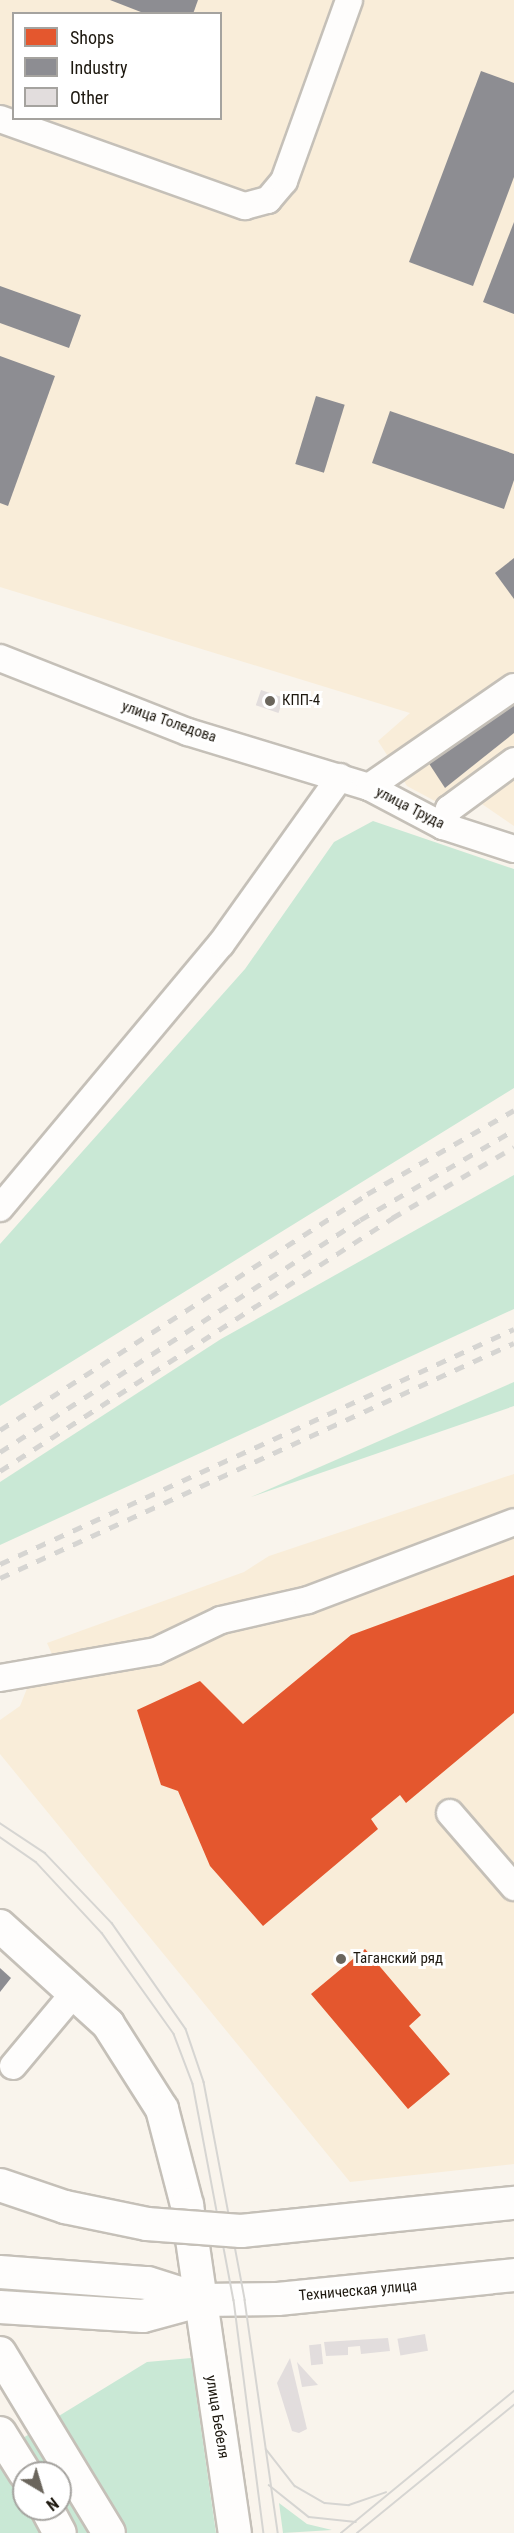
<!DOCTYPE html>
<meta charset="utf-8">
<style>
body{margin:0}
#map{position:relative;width:514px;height:2533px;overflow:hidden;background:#f9f4ec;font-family:"Roboto Condensed",sans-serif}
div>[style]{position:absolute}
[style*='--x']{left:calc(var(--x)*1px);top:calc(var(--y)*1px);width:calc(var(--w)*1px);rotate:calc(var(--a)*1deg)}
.built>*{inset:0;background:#f9edd9}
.green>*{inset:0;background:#c9e8d5}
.shops>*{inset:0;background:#e4572e}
.industry>*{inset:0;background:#8d8d92;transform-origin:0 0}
.building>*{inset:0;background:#e2dddd;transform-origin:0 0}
.roads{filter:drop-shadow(2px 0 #c5c0b8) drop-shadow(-2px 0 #c5c0b8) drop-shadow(0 2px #c5c0b8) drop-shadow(0 -2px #c5c0b8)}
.minor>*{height:26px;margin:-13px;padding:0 13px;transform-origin:13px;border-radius:13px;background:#fefdfc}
.major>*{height:32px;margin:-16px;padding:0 16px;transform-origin:16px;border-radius:16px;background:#fefdfc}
.tram>*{height:1.5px;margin:-0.75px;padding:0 0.75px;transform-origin:0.75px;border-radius:0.75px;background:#d6d5d2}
.rail>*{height:4.5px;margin-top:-2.25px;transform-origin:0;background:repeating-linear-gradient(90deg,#d6d5d2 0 10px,transparent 0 20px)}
.bridges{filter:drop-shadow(2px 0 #c5c0b8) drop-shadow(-2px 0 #c5c0b8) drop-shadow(0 2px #c5c0b8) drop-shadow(0 -2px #c5c0b8)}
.major-bridge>*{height:32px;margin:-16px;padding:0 16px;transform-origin:16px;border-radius:16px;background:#fefdfc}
.dots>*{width:16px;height:16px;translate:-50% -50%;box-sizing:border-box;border:3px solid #fff;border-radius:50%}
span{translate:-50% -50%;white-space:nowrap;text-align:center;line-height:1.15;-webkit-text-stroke:6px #fff;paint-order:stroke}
.poi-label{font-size:15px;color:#1d180f}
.left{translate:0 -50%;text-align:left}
.street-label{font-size:15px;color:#1d180f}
.legend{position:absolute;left:12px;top:12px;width:210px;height:108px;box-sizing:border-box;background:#fff;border:2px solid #a5a39f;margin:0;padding:8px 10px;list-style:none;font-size:18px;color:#1d180f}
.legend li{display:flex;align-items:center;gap:12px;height:30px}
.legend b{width:30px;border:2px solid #a5a39f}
.north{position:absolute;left:12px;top:2461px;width:60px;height:60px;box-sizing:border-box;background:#fff;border:2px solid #a5a39f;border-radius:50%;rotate:142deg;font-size:16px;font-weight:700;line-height:24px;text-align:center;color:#1d180f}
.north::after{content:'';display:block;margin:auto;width:21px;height:27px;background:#6a655c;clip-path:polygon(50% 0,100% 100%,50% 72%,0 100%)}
</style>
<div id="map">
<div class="built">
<div style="clip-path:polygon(evenodd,0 0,514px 0,514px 826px,479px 802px,457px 813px,407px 786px,378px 741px,410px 713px,0 587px,0 0,14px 14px,220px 14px,220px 118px,14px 118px,14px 14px)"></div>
<div style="clip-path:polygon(514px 1474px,514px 2164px,350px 2182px,0 1754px,0 1720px,20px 1706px,32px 1676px,58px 1668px,47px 1643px,244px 1572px,269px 1556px)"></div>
</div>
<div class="green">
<div style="clip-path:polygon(373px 821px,514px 869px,514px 1088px,0 1406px,0 1244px,245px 969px,334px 842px)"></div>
<div style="clip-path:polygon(514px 1175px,514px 1309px,0 1545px,0 1482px,221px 1339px)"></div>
<div style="clip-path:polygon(514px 1382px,514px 1406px,251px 1497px)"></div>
<div style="clip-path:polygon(evenodd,191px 2358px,216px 2533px,0 2533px,0 2452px,147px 2362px,191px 2358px,24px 2473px,60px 2473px,60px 2509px,24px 2509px,24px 2473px)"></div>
<div style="clip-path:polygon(279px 2503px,307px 2524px,332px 2530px,283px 2533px)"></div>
</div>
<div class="shops">
<div style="clip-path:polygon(514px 1575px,514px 1713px,406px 1803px,400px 1795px,371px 1819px,378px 1829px,263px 1926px,210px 1866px,178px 1791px,161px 1785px,137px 1710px,200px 1681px,243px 1724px,351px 1635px)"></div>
<div style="clip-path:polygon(365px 1949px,421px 2015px,409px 2026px,450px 2074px,408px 2109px,311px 1994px)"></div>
</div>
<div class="industry">
<div style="clip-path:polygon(110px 0,198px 0,193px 14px,146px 14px)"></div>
<div style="clip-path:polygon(481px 71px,514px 83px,514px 177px,473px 286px,409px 262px)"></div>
<div style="clip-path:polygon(514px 222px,514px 314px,483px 302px)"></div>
<div style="clip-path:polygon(0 286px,81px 315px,69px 348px,0 323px)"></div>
<div style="clip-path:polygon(0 356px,55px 376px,8px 506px,0 503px)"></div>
<div style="left:316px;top:396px;width:30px;height:71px;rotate:17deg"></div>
<div style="clip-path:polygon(390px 411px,514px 454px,514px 480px,504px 509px,372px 463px)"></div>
<div style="clip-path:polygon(514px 558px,514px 599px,495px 573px)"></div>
<div style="clip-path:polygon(514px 699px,514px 733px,445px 788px,428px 762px,500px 702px)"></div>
<div style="clip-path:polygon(0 1968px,11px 1978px,0 1992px)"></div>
</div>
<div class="building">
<div style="left:261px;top:690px;width:24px;height:16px;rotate:19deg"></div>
<div style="left:425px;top:2334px;width:17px;height:28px;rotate:80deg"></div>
<div style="clip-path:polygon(388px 2338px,390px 2351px,361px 2354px,360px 2346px,348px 2347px,348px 2355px,326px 2356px,324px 2342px)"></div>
<div style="left:321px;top:2344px;width:20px;height:12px;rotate:84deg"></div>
<div style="clip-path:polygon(290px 2358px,307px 2429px,299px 2433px,292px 2431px,277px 2383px)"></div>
<div style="clip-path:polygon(297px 2362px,318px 2385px,302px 2387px)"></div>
</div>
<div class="roads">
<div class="minor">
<div style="--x:0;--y:119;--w:260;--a:19.6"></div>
<div style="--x:245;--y:206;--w:24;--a:-15"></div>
<div style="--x:268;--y:200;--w:25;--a:-50"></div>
<div style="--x:284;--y:181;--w:192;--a:-70.2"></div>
<div style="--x:0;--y:658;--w:202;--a:21.5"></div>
<div style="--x:188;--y:732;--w:189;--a:16.9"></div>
<div style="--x:369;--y:787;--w:84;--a:27.8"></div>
<div style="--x:443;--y:826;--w:75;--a:17.9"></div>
<div style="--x:369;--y:787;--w:176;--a:-34.6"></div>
<div style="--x:443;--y:826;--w:18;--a:-71"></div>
<div style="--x:449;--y:809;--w:81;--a:-36.4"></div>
<div style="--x:0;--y:1208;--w:344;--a:-50.1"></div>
<div style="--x:221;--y:944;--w:205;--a:-54.5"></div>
<div style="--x:0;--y:1678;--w:158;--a:-9.8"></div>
<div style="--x:156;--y:1651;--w:72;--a:-25.5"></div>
<div style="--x:221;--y:1620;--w:89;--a:-12.9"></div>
<div style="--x:308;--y:1600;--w:220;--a:-20.7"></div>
<div style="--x:450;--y:1813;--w:98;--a:49.1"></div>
<div style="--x:13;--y:2066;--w:95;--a:-50.1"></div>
</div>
<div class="major">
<div style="--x:0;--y:1926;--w:146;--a:42.2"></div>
<div style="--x:108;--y:2024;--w:101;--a:57.6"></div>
<div style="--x:162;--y:2109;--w:99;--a:75.4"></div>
<div style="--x:187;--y:2205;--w:331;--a:81.7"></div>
<div style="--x:0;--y:2272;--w:148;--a:4.3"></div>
<div style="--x:148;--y:2283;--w:57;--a:17.5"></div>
<div style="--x:0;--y:2307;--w:143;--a:3.6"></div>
<div style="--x:143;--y:2316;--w:61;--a:-15.2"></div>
<div style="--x:202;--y:2300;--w:76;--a:-0.8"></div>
<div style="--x:278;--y:2299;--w:237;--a:-5.8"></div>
<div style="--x:0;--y:2353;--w:210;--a:58.8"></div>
<div style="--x:0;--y:2433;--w:47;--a:58"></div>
<div style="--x:47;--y:2509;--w:27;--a:62"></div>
</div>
</div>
<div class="tram">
<div style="--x:0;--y:1823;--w:54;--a:33.7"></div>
<div style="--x:45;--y:1853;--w:97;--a:46.3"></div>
<div style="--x:112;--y:1923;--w:129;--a:55.1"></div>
<div style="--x:186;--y:2029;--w:56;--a:71.2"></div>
<div style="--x:204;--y:2082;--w:222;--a:79.3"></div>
<div style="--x:245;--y:2300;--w:235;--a:81.9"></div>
<div style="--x:0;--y:1837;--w:44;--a:34.8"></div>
<div style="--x:36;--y:1862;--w:97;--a:47.1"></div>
<div style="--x:102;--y:1933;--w:124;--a:54.5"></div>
<div style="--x:174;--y:2034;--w:53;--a:69.2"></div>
<div style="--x:193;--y:2084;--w:220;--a:79.3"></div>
<div style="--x:234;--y:2300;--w:235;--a:82.7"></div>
<div style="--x:266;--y:2449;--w:47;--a:51.9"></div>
<div style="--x:295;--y:2486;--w:34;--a:30"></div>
<div style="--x:325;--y:2503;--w:24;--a:5"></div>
<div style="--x:349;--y:2505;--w:39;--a:-19"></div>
<div style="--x:269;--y:2485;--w:51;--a:38.7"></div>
<div style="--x:309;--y:2517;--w:47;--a:6.1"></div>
<div style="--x:341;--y:2533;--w:224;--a:-39.4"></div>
<div style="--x:357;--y:2533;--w:203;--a:-39.2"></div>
</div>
<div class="rail">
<div style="--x:0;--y:1430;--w:436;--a:-32.7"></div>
<div style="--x:367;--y:1194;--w:169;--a:-29.7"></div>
<div style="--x:0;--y:1452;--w:428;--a:-32.8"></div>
<div style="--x:360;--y:1220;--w:178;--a:-30.3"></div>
<div style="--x:0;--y:1471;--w:467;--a:-32.8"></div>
<div style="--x:392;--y:1218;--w:141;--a:-30.2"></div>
<div style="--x:0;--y:1564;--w:565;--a:-24.57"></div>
<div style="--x:0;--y:1578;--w:565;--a:-24.57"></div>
</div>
<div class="bridges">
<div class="major-bridge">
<div style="--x:0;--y:2185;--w:69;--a:18.7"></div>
<div style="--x:65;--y:2207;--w:84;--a:11.7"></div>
<div style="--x:147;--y:2224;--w:94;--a:4.3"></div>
<div style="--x:241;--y:2231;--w:274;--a:-5.9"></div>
</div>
</div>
<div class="dots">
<div style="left:270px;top:701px;background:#6a655c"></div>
<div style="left:341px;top:1959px;background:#6a655c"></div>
</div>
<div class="poi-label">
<span class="left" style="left:282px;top:701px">КПП-4</span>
<span class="left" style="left:353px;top:1959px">Таганский ряд</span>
</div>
<div class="street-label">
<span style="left:169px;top:722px;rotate:19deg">улица Толедова</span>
<span style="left:410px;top:808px;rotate:27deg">улица Труда</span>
<span style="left:358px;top:2291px;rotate:-5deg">Техническая улица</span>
<span style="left:217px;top:2417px;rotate:81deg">улица Бебеля</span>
</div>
<ul class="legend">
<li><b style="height:16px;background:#e4572e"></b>Shops</li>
<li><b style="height:16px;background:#8d8d92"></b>Industry</li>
<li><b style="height:16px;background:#e2dddd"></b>Other</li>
</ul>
<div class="north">N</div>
</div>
